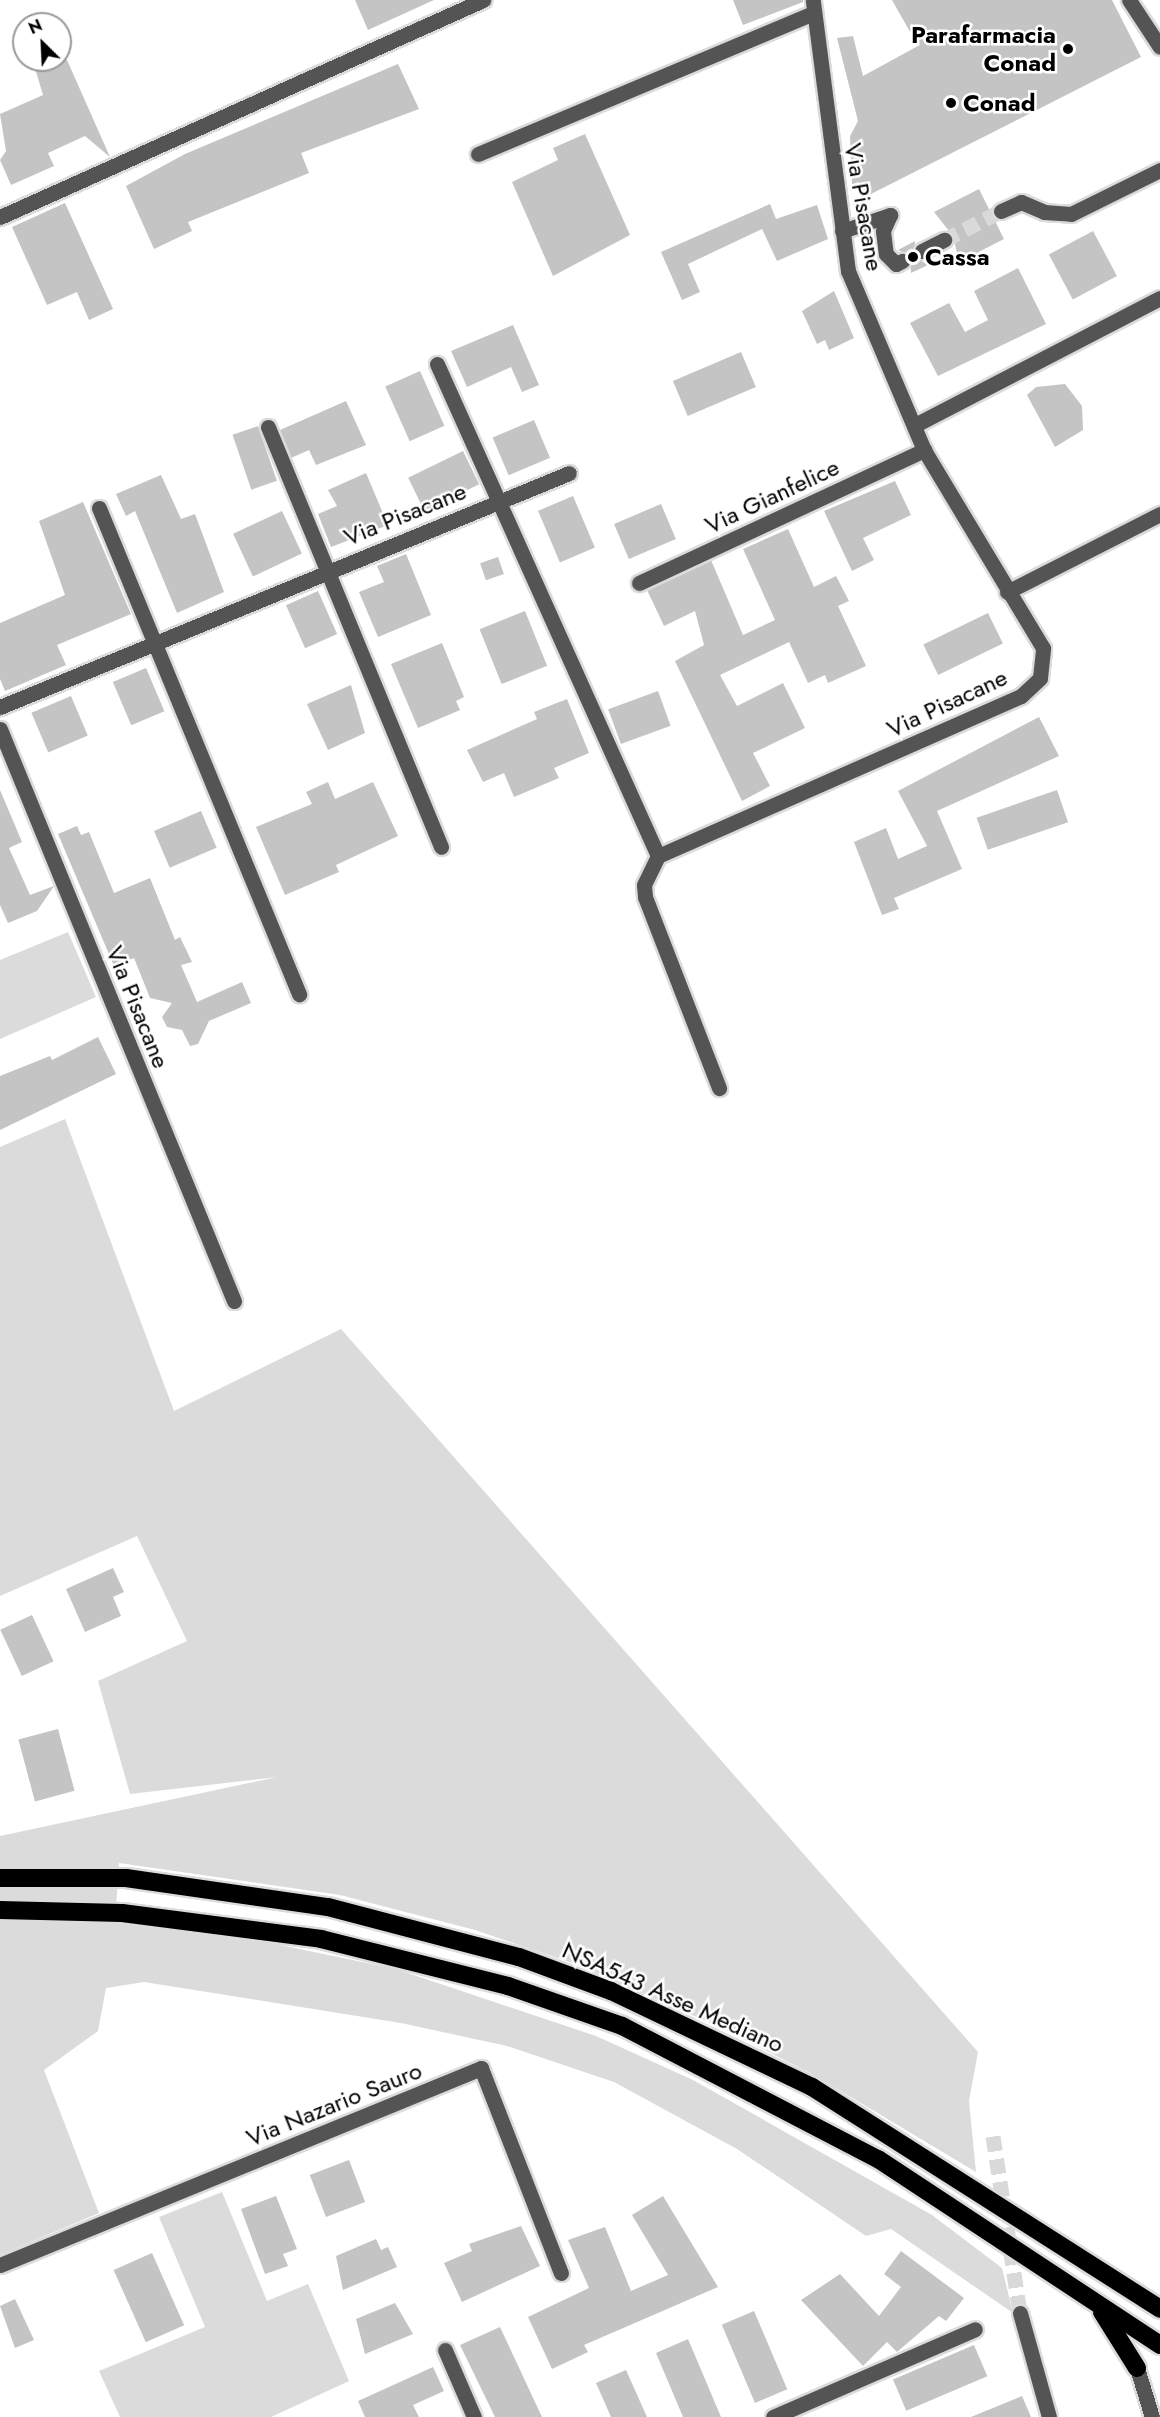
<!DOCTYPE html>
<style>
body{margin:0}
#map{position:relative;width:1160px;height:2417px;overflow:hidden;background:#fff;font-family:Jost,sans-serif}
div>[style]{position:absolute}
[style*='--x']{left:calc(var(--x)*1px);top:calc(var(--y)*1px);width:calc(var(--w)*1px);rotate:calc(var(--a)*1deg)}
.green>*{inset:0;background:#dbdbdb}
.building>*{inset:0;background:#c4c4c4;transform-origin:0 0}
.minor-tunnel>*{height:15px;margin-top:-7.5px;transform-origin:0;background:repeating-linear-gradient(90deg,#d9d9d9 0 15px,transparent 0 23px)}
.roads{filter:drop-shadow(2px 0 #dbdbdb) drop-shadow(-2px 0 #dbdbdb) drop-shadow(0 2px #dbdbdb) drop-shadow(0 -2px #dbdbdb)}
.minor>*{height:15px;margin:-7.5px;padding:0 7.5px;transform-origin:7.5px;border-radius:7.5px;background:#545454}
.highway>*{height:18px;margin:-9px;padding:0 9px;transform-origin:9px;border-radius:9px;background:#000}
.dots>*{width:16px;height:16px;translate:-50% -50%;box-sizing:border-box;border:3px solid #fff;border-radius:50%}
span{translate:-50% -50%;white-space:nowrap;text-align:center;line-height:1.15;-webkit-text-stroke:5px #fff;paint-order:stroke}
.poi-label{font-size:24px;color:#000;font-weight:700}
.right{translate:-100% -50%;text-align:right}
.left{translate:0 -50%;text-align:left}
.street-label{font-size:24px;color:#000}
.north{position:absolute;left:12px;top:12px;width:60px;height:60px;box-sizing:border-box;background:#fff;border:2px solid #999;border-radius:50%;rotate:336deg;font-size:16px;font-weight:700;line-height:24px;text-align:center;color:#000}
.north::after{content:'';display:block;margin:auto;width:21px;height:27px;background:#000;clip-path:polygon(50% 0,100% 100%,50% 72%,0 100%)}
</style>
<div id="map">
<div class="green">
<div style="clip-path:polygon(68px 932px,96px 997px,0 1039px,0 960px)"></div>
<div style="clip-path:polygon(65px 1119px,174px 1411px,341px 1329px,978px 2052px,969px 2101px,976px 2172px,814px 2075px,717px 2026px,578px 1965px,475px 1930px,340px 1895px,119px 1863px,115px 1923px,261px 1941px,396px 1969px,596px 2036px,693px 2080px,932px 2215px,1002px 2268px,1013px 2313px,891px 2229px,866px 2236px,737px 2149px,614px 2082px,507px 2046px,401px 2023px,144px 1982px,106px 1988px,98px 2031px,44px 2070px,99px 2213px,0 2255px,0 1836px,277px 1777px,130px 1794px,98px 1681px,187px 1641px,137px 1536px,0 1596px,0 1147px)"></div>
<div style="clip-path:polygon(222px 2192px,267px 2301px,308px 2284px,349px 2381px,271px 2417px,120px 2417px,99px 2371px,205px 2327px,159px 2217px)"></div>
</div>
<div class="building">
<div style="clip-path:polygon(355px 0,434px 0,368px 30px)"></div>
<div style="clip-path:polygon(733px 0,803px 0,803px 2px,743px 25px)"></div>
<div style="clip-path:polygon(892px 0,1112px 0,1141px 57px,867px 196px,858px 182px,852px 185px,850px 136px,858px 121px,837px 38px,853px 36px,863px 76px,918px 46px)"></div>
<div style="clip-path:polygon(45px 60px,67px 60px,110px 157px,85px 136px,48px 153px,54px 166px,11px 185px,0 160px,6px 151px,0 114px,43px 95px,34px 65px)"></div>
<div style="clip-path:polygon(398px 64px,419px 109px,301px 153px,309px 173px,188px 222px,192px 231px,154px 249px,126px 186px,185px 154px)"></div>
<div style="clip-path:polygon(585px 134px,630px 235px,553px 276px,512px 182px,558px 160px,553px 148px)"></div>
<div style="clip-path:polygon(979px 189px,1004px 239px,959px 262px,953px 236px,934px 212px)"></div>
<div style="clip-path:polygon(65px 203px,113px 309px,89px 320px,77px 292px,47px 305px,12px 227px)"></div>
<div style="clip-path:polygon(770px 204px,776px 219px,817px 205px,828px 239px,777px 261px,762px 229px,688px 264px,700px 292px,682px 300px,661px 252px)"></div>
<div style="left:1093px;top:231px;width:51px;height:50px;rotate:62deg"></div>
<div style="clip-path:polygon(915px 241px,914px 256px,928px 265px,911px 273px,910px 256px,898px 250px)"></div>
<div style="clip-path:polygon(1018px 268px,1046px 324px,938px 376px,910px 323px,949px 303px,965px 332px,988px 320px,974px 291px)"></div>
<div style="clip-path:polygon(834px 291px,854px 338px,829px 350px,825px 340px,817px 344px,802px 311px)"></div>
<div style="clip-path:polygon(513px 325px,539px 385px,522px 392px,511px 367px,467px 387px,451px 351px)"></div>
<div style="left:741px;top:352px;width:38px;height:74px;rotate:67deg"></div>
<div style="left:420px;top:371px;width:60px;height:38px;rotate:66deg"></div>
<div style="clip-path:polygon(1065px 384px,1082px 406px,1083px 430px,1055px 447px,1027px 395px,1036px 387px)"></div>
<div style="clip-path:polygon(346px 401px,366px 445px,316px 465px,309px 450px,291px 458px,280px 430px)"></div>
<div style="left:534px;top:420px;width:41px;height:45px;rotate:67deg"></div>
<div style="left:258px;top:426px;width:58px;height:27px;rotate:71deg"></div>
<div style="left:463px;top:451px;width:37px;height:61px;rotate:64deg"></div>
<div style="clip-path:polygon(366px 473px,388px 525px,331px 547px,318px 514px,337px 506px,328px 490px)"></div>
<div style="clip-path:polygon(161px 475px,181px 519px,195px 514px,224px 592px,177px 613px,135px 511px,126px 516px,116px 494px)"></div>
<div style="clip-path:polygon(895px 481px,911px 515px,863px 538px,874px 560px,852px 571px,824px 511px)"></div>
<div style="left:573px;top:496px;width:56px;height:38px;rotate:67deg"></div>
<div style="clip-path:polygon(83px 502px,131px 614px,57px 645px,66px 665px,5px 691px,0 679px,0 623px,65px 595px,39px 521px)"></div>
<div style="left:661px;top:504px;width:38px;height:51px;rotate:67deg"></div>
<div style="left:282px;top:511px;width:47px;height:54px;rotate:65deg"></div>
<div style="clip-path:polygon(788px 529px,814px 587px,836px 576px,849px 601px,838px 606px,866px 666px,828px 683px,825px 675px,808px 683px,789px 642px,720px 675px,737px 706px,783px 683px,805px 728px,753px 753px,770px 786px,742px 801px,675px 661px,704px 645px,695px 611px,664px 626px,647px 590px,711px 560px,743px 635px,775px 620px,743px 549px)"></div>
<div style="clip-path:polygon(406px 554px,431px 615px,378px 637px,359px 592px,384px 582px,377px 566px)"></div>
<div style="left:498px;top:557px;width:18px;height:19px;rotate:71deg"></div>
<div style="left:318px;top:591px;width:47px;height:35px;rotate:66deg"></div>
<div style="left:525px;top:611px;width:59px;height:49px;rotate:68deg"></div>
<div style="left:988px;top:613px;width:34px;height:72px;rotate:64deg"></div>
<div style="clip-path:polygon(442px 643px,464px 697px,456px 701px,460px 710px,418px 728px,391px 664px)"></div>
<div style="left:146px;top:668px;width:47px;height:36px;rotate:67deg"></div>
<div style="clip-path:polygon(351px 685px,365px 733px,328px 750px,307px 704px)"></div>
<div style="left:658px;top:691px;width:37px;height:53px;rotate:70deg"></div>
<div style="left:71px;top:696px;width:43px;height:43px;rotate:67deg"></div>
<div style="clip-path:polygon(567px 699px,589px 753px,554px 768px,559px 778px,514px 797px,504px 773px,483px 782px,467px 750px,537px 719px,534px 712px)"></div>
<div style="clip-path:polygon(1039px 717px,1059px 756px,937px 811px,962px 869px,894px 898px,899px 909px,882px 915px,854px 842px,886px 828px,898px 859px,927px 846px,898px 791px)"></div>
<div style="clip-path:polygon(328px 782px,335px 799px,373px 782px,398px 836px,336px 865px,339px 872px,285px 895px,256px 827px,312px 804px,306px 792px)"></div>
<div style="clip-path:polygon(0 790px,22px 842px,9px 848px,30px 895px,54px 886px,37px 911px,8px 923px,0 905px)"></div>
<div style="left:1057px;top:790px;width:34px;height:85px;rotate:71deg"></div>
<div style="left:201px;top:811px;width:40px;height:51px;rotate:67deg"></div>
<div style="clip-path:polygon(77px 826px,81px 835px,89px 832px,114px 893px,150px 878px,175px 940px,180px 937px,192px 962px,181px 965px,197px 1002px,242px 982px,251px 1003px,209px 1021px,198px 1044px,190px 1046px,182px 1030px,167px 1027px,162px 1017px,172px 1003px,150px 998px,134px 958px,114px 966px,58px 834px)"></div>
<div style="clip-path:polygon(98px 1037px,116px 1074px,0 1130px,0 1076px,50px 1056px,52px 1060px)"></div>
<div style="clip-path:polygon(113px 1568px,124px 1592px,113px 1597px,121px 1616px,85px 1632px,66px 1589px)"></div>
<div style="left:32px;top:1615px;width:51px;height:35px;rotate:65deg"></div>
<div style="left:58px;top:1729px;width:64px;height:41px;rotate:75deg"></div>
<div style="left:349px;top:2160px;width:45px;height:42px;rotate:69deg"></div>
<div style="clip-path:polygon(276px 2196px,297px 2249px,283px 2254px,288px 2266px,265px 2274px,241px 2209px)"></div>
<div style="clip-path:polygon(663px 2196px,718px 2287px,584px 2345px,588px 2352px,552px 2369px,528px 2317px,589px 2288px,568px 2240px,605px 2227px,631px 2291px,668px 2275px,632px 2215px)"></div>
<div style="clip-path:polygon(521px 2226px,540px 2266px,462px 2302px,444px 2263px,472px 2251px,469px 2244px)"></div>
<div style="clip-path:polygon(376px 2239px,381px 2250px,388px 2247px,397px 2267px,343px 2290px,336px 2256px)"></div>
<div style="clip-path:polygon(901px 2251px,964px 2298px,946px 2321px,939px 2316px,897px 2352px,887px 2342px,863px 2366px,801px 2300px,840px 2274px,879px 2316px,901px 2287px,884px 2274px)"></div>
<div style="left:152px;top:2253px;width:79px;height:42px;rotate:66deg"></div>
<div style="clip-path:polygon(15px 2299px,34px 2340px,15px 2348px,0 2306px)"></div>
<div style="clip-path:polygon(395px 2303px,413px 2334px,365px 2354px,356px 2319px)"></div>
<div style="left:754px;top:2311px;width:85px;height:35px;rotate:67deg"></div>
<div style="clip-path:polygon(500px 2327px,542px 2417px,495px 2417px,460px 2345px)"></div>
<div style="clip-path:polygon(688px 2339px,721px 2417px,683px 2417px,656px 2353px)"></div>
<div style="left:974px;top:2345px;width:34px;height:88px;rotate:67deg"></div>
<div style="clip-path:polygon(433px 2367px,444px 2391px,413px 2405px,419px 2417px,365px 2417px,358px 2401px)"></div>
<div style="clip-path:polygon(626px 2370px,647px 2417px,611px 2417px,596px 2383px)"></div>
<div style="clip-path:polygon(1022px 2396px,1031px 2417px,971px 2417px)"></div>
</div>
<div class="minor-tunnel">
<div style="--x:944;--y:240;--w:64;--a:-27"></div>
<div style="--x:902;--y:261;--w:22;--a:-27"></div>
<div style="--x:993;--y:2136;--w:179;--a:81.3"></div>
</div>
<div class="roads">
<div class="minor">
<div style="--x:1129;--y:0;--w:56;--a:56.6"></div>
<div style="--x:478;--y:154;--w:364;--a:-22.8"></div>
<div style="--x:1001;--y:211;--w:22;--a:-24"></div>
<div style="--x:1021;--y:202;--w:25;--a:23"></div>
<div style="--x:1044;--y:212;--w:27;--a:4"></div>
<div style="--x:1071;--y:214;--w:99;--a:-26.3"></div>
<div style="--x:890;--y:215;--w:17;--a:114"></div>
<div style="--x:883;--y:231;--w:23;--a:83"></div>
<div style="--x:886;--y:254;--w:14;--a:45"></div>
<div style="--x:896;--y:264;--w:7;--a:-27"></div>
<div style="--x:0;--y:217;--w:530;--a:-24.19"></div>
<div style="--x:842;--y:231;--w:51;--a:-18.4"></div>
<div style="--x:922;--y:251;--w:25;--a:-27"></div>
<div style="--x:437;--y:364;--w:539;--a:65.81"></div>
<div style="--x:658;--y:856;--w:397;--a:-23.8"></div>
<div style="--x:1021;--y:696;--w:26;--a:-43"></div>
<div style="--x:1040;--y:678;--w:30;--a:-84"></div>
<div style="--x:1043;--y:648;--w:231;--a:-121"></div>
<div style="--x:924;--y:450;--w:194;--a:-113"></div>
<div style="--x:848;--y:271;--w:273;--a:-97.4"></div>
<div style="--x:915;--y:425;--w:276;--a:-27.4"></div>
<div style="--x:268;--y:427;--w:454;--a:67.6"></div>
<div style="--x:99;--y:508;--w:526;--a:67.63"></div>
<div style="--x:639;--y:583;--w:315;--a:-25"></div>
<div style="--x:1007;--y:592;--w:172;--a:-27"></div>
<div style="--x:0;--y:707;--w:615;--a:-22.35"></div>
<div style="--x:0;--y:729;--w:618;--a:67.75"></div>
<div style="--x:658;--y:856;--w:32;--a:116"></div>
<div style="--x:644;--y:885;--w:12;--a:85"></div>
<div style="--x:645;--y:897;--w:205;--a:68.8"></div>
<div style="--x:0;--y:2265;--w:520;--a:-22.27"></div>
<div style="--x:481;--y:2068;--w:220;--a:68.7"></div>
<div style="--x:1020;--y:2313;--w:108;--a:74.4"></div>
<div style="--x:445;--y:2350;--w:73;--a:66.6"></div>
<div style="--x:1137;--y:2368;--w:51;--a:73"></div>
<div style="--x:773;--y:2417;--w:220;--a:-23.5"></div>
</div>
<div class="highway">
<div style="--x:0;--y:1878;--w:126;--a:0"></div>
<div style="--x:126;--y:1878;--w:204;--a:8.2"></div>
<div style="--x:328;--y:1907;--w:197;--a:14.7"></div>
<div style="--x:519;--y:1957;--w:98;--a:20.3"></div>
<div style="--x:611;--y:1991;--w:223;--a:25.5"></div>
<div style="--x:812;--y:2087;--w:413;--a:32.5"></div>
<div style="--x:0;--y:1910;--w:122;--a:1.4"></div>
<div style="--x:122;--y:1913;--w:201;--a:7.4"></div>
<div style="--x:321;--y:1939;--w:193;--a:14.1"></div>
<div style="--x:508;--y:1986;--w:121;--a:19.3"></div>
<div style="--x:622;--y:2026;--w:288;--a:27.5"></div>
<div style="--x:878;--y:2159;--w:338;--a:33.4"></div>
<div style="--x:1102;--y:2312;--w:66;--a:58"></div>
</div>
</div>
<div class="dots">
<div style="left:1068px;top:49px;background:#000"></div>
<div style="left:951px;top:103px;background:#000"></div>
<div style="left:913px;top:257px;background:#000"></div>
</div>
<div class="poi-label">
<span class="right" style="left:1056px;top:49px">Parafarmacia<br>Conad</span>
<span class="left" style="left:963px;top:103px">Conad</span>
<span class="left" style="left:925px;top:257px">Cassa</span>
</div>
<div class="street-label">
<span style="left:864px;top:207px;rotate:80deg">Via Pisacane</span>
<span style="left:772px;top:496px;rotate:-25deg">Via Gianfelice</span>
<span style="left:405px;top:514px;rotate:-22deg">Via Pisacane</span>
<span style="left:947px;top:703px;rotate:-25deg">Via Pisacane</span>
<span style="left:138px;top:1007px;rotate:68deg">Via Pisacane</span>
<span style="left:673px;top:1997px;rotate:24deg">NSA543 Asse Mediano</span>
<span style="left:334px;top:2104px;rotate:-22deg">Via Nazario Sauro</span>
</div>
<div class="north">N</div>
</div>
